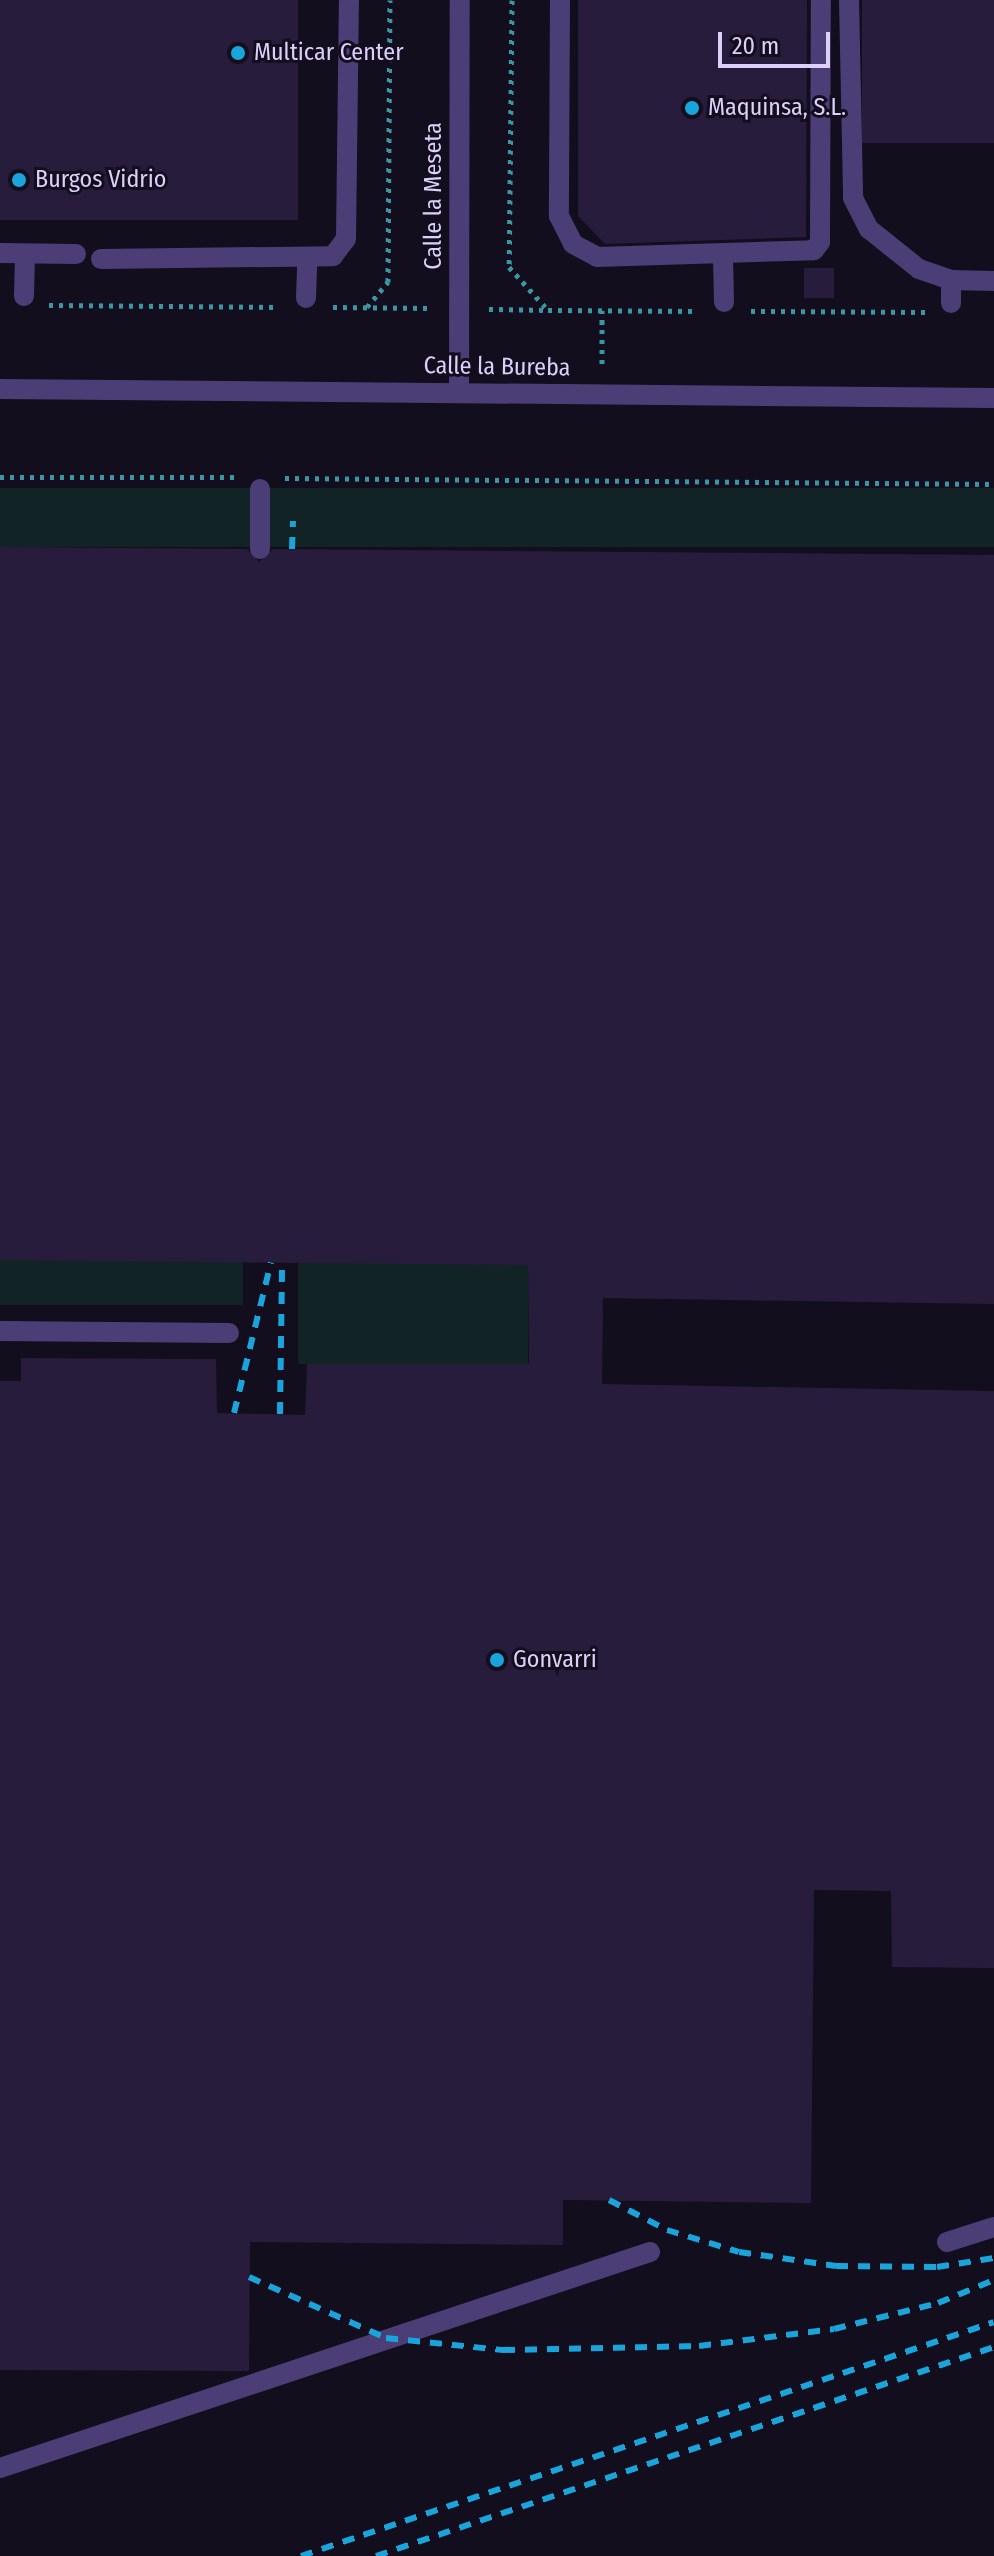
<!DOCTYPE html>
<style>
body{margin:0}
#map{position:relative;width:994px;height:2556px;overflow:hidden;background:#130e1d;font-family:"Fira Sans Condensed",sans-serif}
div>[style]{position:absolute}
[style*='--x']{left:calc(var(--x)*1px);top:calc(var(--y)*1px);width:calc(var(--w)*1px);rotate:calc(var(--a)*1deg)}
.green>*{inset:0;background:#122326;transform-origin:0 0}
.building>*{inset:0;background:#281c3c;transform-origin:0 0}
.path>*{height:5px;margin-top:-2.5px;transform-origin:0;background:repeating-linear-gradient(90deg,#3a96a3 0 4px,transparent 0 10px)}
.minor>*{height:20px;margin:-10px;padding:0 10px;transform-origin:10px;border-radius:10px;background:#4b3e77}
.rail>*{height:6px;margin-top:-3px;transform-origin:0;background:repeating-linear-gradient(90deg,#19a5dc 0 12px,transparent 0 22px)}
.dots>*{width:22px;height:22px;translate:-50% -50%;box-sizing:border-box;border:4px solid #130e1d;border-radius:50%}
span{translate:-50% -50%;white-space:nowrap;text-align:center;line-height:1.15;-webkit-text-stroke:6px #130e1d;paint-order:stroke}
.poi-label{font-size:24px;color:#dccffa}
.left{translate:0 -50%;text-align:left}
.street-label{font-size:24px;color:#dccffa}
.scale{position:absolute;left:718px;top:32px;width:112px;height:36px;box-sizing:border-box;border:4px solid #dccffa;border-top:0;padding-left:10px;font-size:24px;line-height:28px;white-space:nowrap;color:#dccffa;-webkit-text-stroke:6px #130e1d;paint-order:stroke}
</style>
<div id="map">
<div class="green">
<div style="left:0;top:488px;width:994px;height:59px"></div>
<div style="left:0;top:1260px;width:243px;height:45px"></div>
<div style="left:298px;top:1263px;width:230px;height:101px"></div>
</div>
<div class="building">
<div style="left:0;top:0;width:298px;height:220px"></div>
<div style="clip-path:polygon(578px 0,807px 0,806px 237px,605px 244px,578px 216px)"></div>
<div style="left:862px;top:0;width:132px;height:143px"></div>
<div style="left:804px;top:268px;width:30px;height:30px"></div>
<div style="clip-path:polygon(0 547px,247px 549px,259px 562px,273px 549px,994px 555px,994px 1304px,603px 1298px,602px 1384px,994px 1391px,994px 1968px,892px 1967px,891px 1891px,814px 1890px,811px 2203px,563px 2200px,563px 2245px,250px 2242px,249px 2371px,0 2370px,0 1381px,21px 1381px,21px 1358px,216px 1359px,217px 1413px,305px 1415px,307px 1364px,529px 1364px,528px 1265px,0 1260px)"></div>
</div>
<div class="path">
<div style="--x:512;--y:0;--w:267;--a:90.6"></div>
<div style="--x:509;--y:267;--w:58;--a:47.8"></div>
<div style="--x:548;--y:310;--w:149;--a:0.4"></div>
<div style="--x:49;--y:305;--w:230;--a:0.5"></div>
<div style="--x:333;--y:307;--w:98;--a:0.6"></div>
<div style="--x:367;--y:307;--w:33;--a:-50"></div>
<div style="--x:388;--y:282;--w:282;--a:-89.6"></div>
<div style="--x:489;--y:309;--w:58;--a:1"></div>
<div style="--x:602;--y:310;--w:59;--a:90"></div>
<div style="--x:751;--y:311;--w:174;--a:0.3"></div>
<div style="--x:0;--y:477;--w:235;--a:0"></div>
<div style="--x:285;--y:478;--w:709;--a:0.48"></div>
</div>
<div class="minor">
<div style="--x:560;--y:0;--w:216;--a:90.3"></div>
<div style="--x:559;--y:216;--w:31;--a:63"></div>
<div style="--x:573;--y:244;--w:27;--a:28"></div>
<div style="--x:597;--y:257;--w:217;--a:-1.8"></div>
<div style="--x:814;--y:250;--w:10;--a:-53"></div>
<div style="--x:820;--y:242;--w:242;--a:-89.8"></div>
<div style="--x:849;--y:0;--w:198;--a:88.8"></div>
<div style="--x:853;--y:198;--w:35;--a:63"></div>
<div style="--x:869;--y:229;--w:64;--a:38.7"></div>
<div style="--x:919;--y:269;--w:34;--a:19"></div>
<div style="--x:951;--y:280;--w:23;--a:90"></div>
<div style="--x:0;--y:253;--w:76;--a:0.8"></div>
<div style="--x:723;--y:257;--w:45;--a:88.7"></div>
<div style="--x:101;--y:259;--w:232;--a:-0.7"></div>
<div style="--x:333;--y:256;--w:21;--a:-53"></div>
<div style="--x:346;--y:239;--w:239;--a:-89.3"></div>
<div style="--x:951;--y:280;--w:43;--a:1.3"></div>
<div style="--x:24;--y:296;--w:42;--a:-88.6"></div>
<div style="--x:306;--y:298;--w:37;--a:-88"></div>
<div style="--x:0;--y:389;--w:994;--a:0.52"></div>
<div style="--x:459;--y:393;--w:393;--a:-89.9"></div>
<div style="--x:260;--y:549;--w:60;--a:-90"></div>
<div style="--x:0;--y:1331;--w:229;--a:0.5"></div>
<div style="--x:947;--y:2242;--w:49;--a:-17.7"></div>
<div style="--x:0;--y:2468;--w:685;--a:-18.38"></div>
</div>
<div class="rail">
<div style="--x:292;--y:549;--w:28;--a:-88"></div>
<div style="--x:234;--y:1413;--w:155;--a:-76.2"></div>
<div style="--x:280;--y:1414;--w:152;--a:-89.2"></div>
<div style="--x:609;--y:2200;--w:65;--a:27.3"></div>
<div style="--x:667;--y:2230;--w:75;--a:17"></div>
<div style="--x:739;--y:2252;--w:98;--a:8.2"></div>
<div style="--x:836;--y:2266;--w:101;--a:0.6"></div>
<div style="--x:937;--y:2267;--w:58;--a:-9"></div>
<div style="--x:249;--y:2277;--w:150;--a:24"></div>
<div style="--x:386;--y:2338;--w:118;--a:5.9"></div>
<div style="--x:503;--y:2350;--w:196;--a:-1.2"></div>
<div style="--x:699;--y:2346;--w:136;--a:-7.2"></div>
<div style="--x:834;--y:2329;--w:107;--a:-14"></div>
<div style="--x:938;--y:2303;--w:61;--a:-22.3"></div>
<div style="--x:301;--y:2556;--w:731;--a:-18.66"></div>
<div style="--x:376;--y:2556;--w:652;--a:-18.68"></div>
</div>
<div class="dots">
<div style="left:238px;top:53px;background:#19a5dc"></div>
<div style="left:692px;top:108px;background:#19a5dc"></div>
<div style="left:19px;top:180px;background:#19a5dc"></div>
<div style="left:497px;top:1660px;background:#19a5dc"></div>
</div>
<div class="poi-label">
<span class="left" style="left:254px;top:53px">Multicar Center</span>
<span class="left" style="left:708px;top:108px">Maquinsa, S.L.</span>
<span class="left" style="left:35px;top:180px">Burgos Vidrio</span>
<span class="left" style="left:513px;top:1660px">Gonvarri</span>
</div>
<div class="street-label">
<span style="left:434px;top:196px;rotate:-90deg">Calle la Meseta</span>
<span style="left:497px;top:367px;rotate:1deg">Calle la Bureba</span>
</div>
<div class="scale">20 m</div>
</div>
